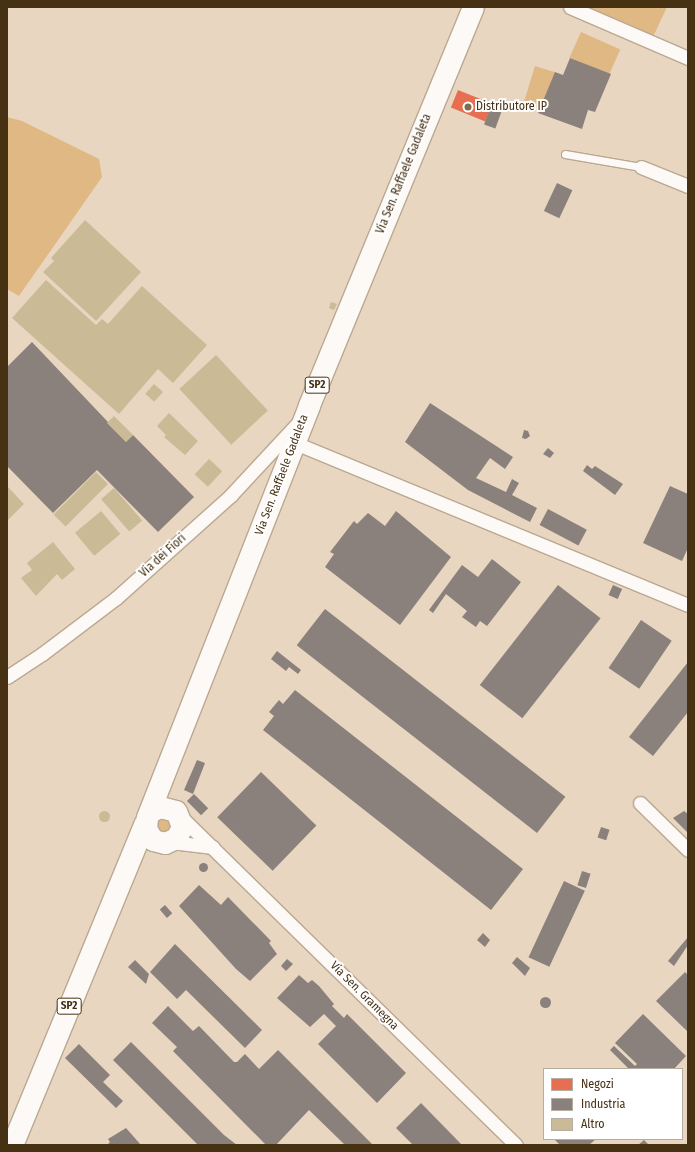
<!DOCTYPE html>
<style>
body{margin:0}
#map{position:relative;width:695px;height:1152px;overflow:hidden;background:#e8d6c0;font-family:"Fira Sans Condensed",sans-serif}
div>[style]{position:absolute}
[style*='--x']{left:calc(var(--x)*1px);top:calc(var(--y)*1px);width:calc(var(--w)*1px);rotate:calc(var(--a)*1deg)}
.green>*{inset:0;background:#e0b884;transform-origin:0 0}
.shops>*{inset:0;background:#e76f51;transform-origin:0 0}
.industry>*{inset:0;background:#8a817c;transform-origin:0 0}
.round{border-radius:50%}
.building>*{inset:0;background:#caba96;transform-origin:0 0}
.roads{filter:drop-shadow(1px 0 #baa891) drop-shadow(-1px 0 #baa891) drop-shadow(0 1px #baa891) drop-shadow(0 -1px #baa891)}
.lane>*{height:7px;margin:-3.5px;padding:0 3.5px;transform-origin:3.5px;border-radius:3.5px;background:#fcf9f6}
.street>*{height:13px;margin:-6.5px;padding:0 6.5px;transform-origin:6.5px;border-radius:6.5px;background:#fcf9f6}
.primary>*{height:21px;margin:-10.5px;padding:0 10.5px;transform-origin:10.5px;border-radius:10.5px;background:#fcf9f6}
.dots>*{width:11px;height:11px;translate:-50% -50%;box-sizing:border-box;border:2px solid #fff;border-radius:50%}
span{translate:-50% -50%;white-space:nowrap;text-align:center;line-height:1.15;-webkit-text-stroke:4px #fff;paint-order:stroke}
.shield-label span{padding:1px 3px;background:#fff;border:1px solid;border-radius:3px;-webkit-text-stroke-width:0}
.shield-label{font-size:11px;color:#473113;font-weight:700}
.poi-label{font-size:12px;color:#473113}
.left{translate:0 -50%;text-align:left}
.street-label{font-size:12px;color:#473113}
.frame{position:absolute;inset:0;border:8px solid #473113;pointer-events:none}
.legend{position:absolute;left:543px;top:1068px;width:140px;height:72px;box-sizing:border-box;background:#fff;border:1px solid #b5ada1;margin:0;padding:5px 7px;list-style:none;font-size:12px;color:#473113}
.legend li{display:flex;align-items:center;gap:8px;height:20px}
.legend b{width:20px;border:1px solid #b5ada1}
</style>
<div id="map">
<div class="green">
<div style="clip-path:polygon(587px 7px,667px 7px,653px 37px)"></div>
<div style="left:581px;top:32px;width:43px;height:28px;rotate:24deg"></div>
<div style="left:535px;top:66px;width:21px;height:43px;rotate:17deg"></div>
<div style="clip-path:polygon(7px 117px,22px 121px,99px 159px,102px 177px,19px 296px,7px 289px)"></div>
<div style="clip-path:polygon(160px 815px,175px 820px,165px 839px,152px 825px)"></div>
</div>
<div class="shops">
<div style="left:458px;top:90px;width:37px;height:19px;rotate:22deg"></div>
</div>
<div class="industry">
<div style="clip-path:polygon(570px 58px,611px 74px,595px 112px,588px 110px,582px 129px,538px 113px,555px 72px,563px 75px)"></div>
<div style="left:493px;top:100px;width:12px;height:26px;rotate:20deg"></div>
<div style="left:557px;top:183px;width:17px;height:31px;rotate:25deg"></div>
<div style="clip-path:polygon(32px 342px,126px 441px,133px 435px,194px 497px,158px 532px,97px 470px,53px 513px,7px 466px,7px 367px)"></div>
<div style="clip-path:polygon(430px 403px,513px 457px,505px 469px,490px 458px,476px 478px,506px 492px,512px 479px,519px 483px,512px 495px,537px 508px,530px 522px,468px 490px,405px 442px)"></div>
<div style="clip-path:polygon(524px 430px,528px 431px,530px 436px,526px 439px,522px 438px)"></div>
<div style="clip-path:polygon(548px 448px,554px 453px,550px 458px,543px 454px)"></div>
<div style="clip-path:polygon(587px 465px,592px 469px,595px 466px,623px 484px,615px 495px,583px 471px)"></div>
<div style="clip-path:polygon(670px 486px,688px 494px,688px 548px,682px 561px,643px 543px)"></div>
<div style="left:548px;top:509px;width:44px;height:18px;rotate:28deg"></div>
<div style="clip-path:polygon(396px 511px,451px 557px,400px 625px,325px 567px,334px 554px,330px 552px,354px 521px,357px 524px,368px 513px,385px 526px)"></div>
<div style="clip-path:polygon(492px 559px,521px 582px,487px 626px,480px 621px,476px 627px,462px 617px,467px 611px,446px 594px,433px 613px,429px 610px,462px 565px,478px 577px)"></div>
<div style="left:558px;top:585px;width:54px;height:127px;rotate:38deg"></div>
<div style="left:613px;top:585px;width:10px;height:11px;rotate:24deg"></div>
<div style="left:325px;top:609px;width:305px;height:46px;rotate:38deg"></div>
<div style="left:641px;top:620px;width:37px;height:58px;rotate:34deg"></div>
<div style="clip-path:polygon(277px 651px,301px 670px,298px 674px,289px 667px,286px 671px,271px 659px)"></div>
<div style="clip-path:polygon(688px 662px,688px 712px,653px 756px,629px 737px)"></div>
<div style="clip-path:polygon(295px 690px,523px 869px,491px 910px,263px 730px,274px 716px,269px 712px,279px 700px,283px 704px)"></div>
<div style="clip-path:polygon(197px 760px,205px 763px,193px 794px,184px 790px)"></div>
<div style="left:261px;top:772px;width:77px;height:63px;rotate:44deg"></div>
<div style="left:194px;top:794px;width:20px;height:10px;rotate:45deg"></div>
<div style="clip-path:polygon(684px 811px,688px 814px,688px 833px,673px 818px)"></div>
<div style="left:601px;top:827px;width:9px;height:11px;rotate:18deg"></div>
<div class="round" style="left:198.5px;top:862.5px;width:9px;height:9px"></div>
<div style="left:582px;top:871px;width:9px;height:15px;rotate:18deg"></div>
<div style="left:564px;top:881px;width:23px;height:84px;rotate:25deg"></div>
<div style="clip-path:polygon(199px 885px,221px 905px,228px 897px,271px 941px,269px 943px,277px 954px,250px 981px,236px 969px,179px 906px)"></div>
<div style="left:165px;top:905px;width:11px;height:7px;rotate:49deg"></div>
<div style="clip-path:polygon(483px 933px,490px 940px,485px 947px,477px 940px)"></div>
<div style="clip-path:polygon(688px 937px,688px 945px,674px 966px,668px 961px)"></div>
<div style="clip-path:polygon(175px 944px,262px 1030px,245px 1048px,186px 990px,177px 999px,150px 972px)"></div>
<div style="clip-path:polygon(517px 957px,530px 968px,525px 976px,512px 963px)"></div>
<div style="clip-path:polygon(287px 959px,293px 964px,286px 971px,281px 966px)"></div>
<div style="clip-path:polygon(135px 960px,149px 974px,146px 984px,128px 967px)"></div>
<div style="clip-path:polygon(685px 972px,688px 975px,688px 1032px,656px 1001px)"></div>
<div style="clip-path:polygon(299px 975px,308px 983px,312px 980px,319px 986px,334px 1004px,332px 1006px,344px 1018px,347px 1014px,406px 1073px,377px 1103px,318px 1044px,336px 1026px,324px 1014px,310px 1027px,277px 998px)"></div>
<div class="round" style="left:539.5px;top:996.5px;width:11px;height:11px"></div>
<div style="clip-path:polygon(168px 1006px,193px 1031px,199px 1026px,234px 1062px,237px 1062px,245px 1054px,259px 1069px,278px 1050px,373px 1145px,345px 1145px,309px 1110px,276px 1145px,266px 1145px,173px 1051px,177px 1047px,152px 1023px)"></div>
<div style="clip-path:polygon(643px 1014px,686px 1056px,674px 1069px,629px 1069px,610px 1050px,614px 1046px,635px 1066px,637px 1064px,615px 1043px)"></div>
<div style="clip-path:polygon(131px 1042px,224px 1135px,237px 1145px,198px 1145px,113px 1060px)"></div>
<div style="clip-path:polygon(79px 1044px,110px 1075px,103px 1082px,123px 1101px,116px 1108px,65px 1058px)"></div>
<div style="clip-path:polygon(421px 1103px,462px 1145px,413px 1145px,396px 1128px)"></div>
<div style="clip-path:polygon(126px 1128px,141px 1145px,107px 1145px,110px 1142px,108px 1139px)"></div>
<div style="clip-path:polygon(554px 1139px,596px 1139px,589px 1145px,560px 1145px)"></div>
<div style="clip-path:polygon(644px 1140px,649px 1145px,638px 1145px)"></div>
</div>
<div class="building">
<div style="clip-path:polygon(85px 220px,141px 272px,96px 321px,43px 272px,54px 261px,51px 258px)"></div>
<div style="clip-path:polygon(46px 280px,96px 325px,102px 319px,108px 324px,142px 286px,207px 345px,173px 383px,158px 369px,119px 414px,12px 318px)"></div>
<div style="clip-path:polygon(331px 302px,337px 304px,334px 310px,329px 308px)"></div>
<div style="left:216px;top:355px;width:76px;height:50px;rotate:47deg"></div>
<div style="left:154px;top:384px;width:12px;height:13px;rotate:42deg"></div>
<div style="clip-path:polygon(169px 413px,198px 441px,185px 455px,164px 437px,166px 435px,157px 426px)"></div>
<div style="left:114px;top:416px;width:27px;height:10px;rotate:45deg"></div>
<div style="left:209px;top:459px;width:18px;height:21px;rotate:43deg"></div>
<div style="left:96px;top:472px;width:17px;height:60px;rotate:45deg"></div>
<div style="clip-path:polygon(7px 486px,24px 504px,7px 521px)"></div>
<div style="left:114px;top:488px;width:43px;height:17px;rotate:49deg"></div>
<div style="left:101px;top:511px;width:30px;height:34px;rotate:50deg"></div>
<div style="clip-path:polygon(53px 542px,75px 569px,62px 580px,57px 574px,36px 596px,21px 578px,32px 570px,27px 563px)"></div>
<div class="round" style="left:98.5px;top:810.5px;width:11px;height:11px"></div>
</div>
<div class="roads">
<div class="lane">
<div style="--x:565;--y:154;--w:77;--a:9.7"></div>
</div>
<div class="street">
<div style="--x:570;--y:7;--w:129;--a:23.4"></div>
<div style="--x:641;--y:167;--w:51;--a:22"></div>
<div style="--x:295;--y:443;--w:425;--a:22.4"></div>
<div style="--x:7;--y:677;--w:42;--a:-33.3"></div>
<div style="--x:42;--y:654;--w:93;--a:-37.1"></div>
<div style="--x:116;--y:598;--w:154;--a:-41.8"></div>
<div style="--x:231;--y:495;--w:96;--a:-47.1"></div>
<div style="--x:640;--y:803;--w:67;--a:44.4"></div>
<div style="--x:180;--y:816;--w:470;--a:44.4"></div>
<div style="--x:171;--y:842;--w:42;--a:6.8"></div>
</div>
<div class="primary">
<div style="--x:150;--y:812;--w:11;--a:-27"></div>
<div style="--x:160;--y:807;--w:16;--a:14"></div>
<div style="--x:176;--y:811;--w:17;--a:69"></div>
<div style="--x:182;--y:827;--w:13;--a:119"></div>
<div style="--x:176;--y:838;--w:12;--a:156"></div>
<div style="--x:165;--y:843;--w:12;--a:-166"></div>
<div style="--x:153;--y:840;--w:13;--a:-122"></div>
<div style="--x:146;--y:829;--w:12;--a:-85"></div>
<div style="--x:147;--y:817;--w:443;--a:-68.5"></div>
<div style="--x:309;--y:405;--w:430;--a:-67.6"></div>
<div style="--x:12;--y:1145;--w:348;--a:-67.6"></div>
</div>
</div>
<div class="dots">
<div style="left:468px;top:107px;background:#7f6b50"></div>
</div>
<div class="shield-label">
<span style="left:317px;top:385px">SP2</span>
<span style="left:69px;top:1006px">SP2</span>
</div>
<div class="poi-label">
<span class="left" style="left:476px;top:107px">Distributore IP</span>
</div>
<div class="street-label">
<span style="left:404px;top:174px;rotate:-68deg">Via Sen. Raffaele Gadaleta</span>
<span style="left:282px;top:475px;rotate:-69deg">Via Sen. Raffaele Gadaleta</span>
<span style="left:163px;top:556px;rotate:-42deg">Via dei Fiori</span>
<span style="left:364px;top:996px;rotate:45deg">Via Sen. Gramegna</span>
</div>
<div class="frame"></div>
<ul class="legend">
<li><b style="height:11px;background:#e76f51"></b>Negozi</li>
<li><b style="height:11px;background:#8a817c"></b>Industria</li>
<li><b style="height:11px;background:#caba96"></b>Altro</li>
</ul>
</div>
